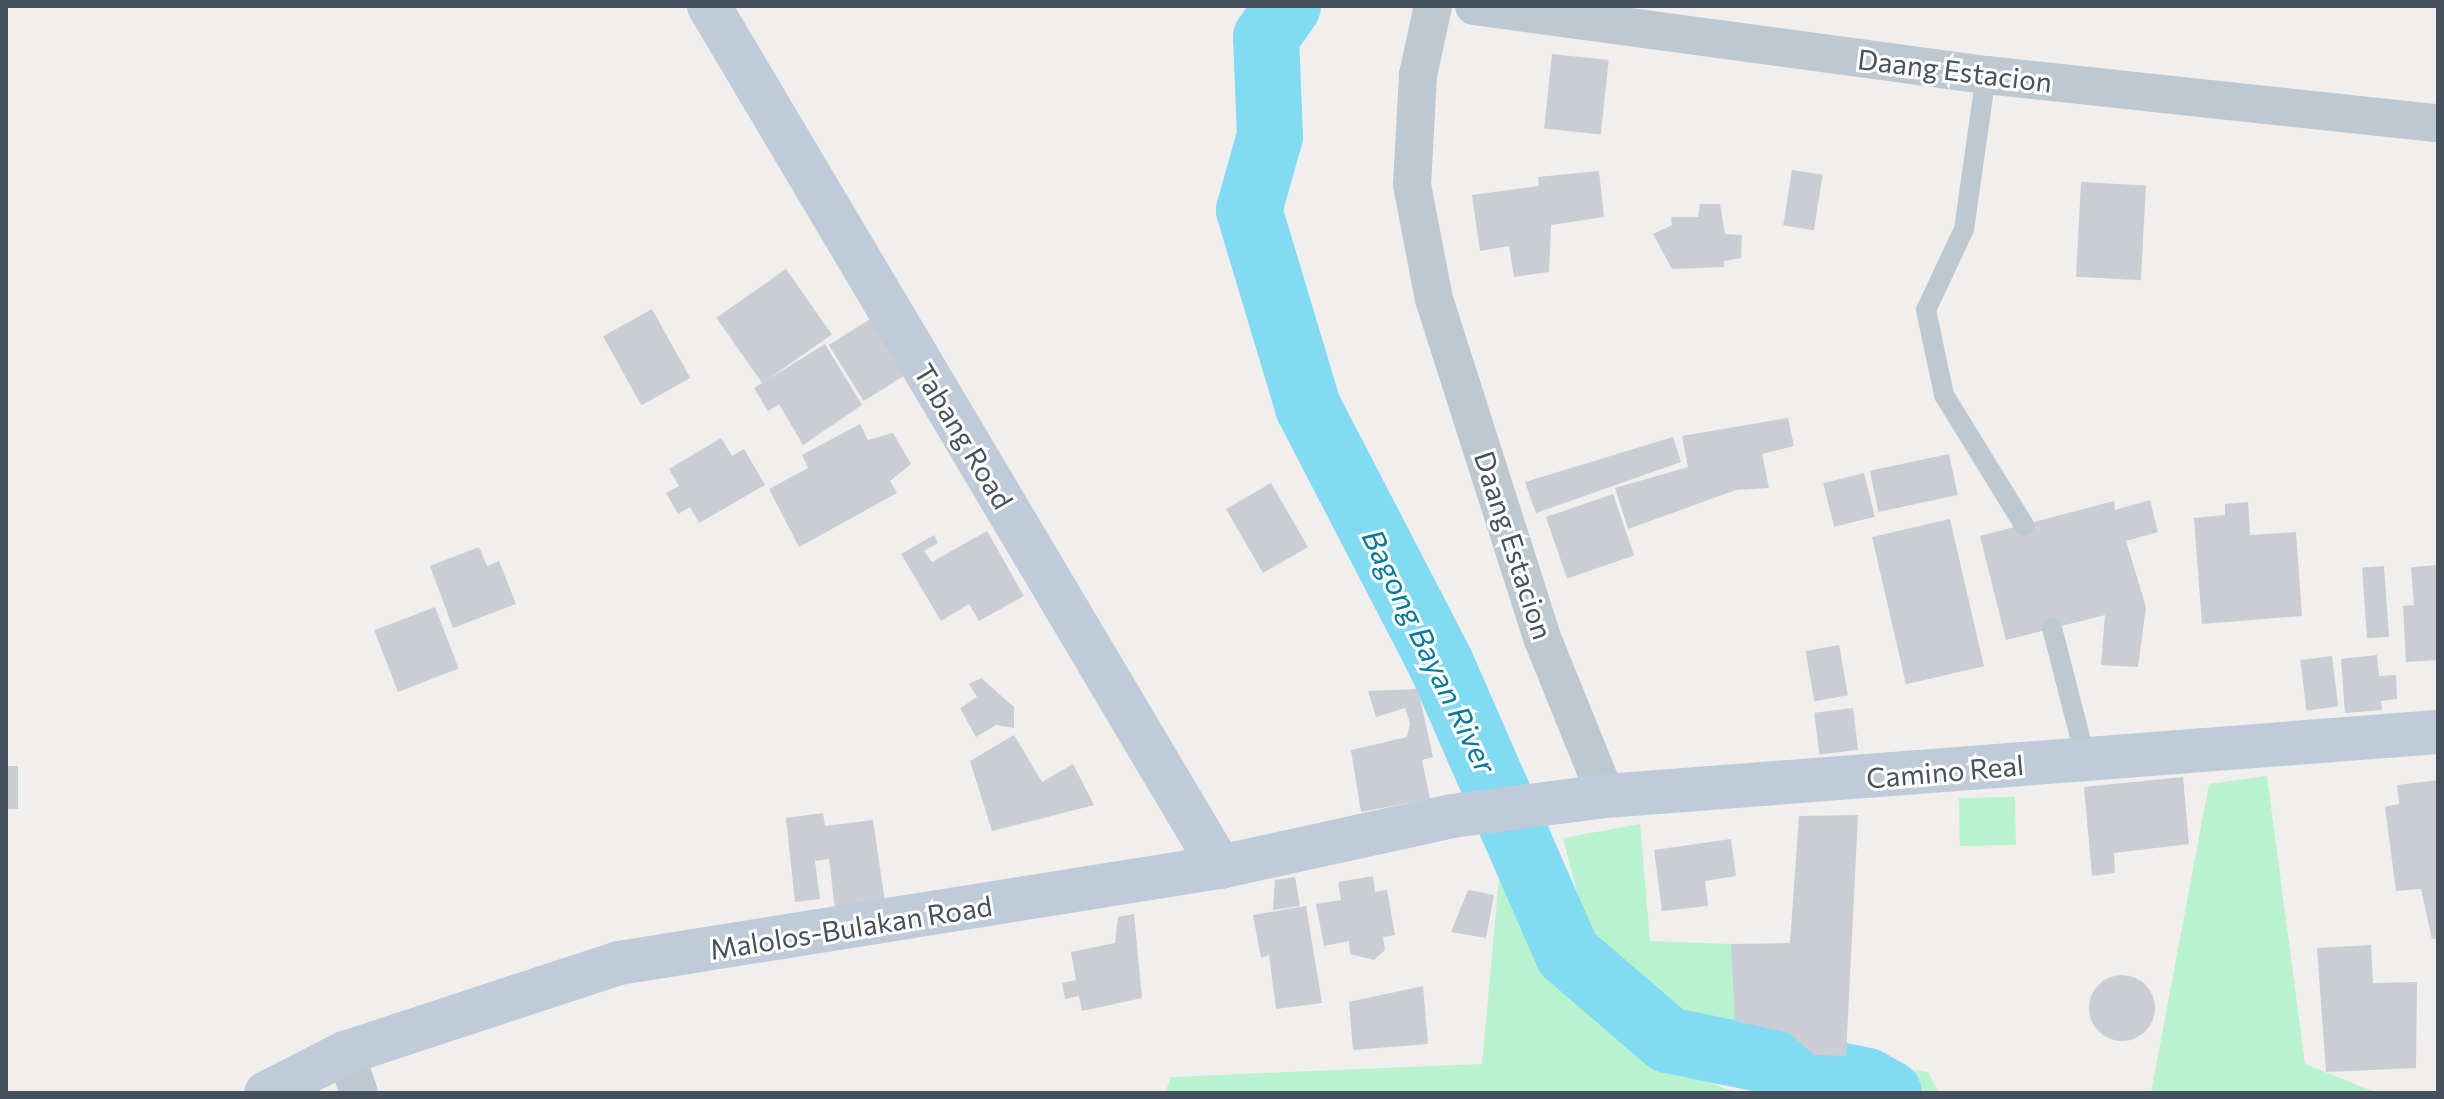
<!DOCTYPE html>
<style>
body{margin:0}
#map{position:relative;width:2444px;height:1099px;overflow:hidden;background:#f1eeee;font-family:Commissioner,sans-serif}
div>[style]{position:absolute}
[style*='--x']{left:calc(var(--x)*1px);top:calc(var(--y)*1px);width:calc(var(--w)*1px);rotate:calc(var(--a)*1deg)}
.green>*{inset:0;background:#b8f2cf;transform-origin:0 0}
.river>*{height:66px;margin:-33px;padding:0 33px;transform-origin:33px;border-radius:33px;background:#82dbf2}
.building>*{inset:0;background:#cacdd3;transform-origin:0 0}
.round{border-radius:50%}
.service>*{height:20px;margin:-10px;padding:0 10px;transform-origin:10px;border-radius:10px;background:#bdc8d1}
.minor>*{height:38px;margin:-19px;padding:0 19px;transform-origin:19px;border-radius:19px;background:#bdc8d1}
.secondary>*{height:44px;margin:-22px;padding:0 22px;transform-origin:22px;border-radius:22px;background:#bfcbd8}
span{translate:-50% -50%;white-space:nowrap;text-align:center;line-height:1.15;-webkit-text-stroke:6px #fff;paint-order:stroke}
.street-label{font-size:28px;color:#45515d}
.water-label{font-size:30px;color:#047a9a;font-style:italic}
.frame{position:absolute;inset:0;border:8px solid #45515d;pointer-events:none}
</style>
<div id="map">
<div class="green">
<div style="clip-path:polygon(2267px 776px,2305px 1064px,2377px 1093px,2151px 1093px,2209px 784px)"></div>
<div style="left:2015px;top:797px;width:48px;height:56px;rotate:89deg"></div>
<div style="clip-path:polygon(1640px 824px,1650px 941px,1731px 944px,1789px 1033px,1814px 1055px,1928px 1072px,1939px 1093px,1914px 1093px,1672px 1028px,1593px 954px,1563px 838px)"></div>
<div style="clip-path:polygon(1500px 867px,1573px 975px,1666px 1064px,1736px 1093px,1165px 1093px,1171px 1077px,1482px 1064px)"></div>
</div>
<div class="river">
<div style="--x:1288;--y:6;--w:38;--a:125"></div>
<div style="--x:1266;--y:37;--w:99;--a:87.7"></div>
<div style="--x:1270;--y:136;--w:77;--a:105.8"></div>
<div style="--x:1249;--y:210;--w:206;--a:73.3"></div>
<div style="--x:1308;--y:407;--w:292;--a:62.6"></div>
<div style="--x:1442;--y:666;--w:314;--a:66.4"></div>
<div style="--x:1568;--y:954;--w:132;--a:40.7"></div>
<div style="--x:1668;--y:1040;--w:203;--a:11.6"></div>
<div style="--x:1867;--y:1081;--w:25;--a:29"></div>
</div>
<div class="building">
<div style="left:1552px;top:54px;width:57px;height:75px;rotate:6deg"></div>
<div style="left:1792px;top:170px;width:31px;height:56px;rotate:9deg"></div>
<div style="clip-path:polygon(1599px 171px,1604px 217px,1551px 225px,1549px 272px,1514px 277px,1509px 246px,1480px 251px,1472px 195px,1539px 186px,1538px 177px)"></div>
<div style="left:2081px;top:182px;width:65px;height:95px;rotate:3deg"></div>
<div style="clip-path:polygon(1700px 204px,1720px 204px,1725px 234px,1742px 235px,1741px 258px,1724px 261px,1724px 267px,1672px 269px,1653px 234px,1672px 225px,1671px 217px,1698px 217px)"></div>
<div style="left:786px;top:269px;width:80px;height:85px;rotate:55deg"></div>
<div style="left:652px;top:309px;width:79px;height:56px;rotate:61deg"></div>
<div style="left:872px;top:318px;width:66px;height:51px;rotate:58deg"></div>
<div style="clip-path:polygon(825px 344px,862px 405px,803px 445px,779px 404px,768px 411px,754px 388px)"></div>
<div style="clip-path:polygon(1788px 418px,1794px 446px,1762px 454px,1769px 488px,1736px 490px,1628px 529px,1615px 488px,1688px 467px,1682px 436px)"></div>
<div style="clip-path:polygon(860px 424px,868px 440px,893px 433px,911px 464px,890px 481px,897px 493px,799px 547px,769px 489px,808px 468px,802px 455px)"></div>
<div style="clip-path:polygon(1673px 437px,1681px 462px,1536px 513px,1525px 482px)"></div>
<div style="clip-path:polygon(721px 438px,732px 456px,744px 449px,765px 485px,699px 523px,690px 507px,678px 514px,666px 493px,679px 486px,669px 469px)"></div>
<div style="left:1949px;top:454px;width:42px;height:81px;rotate:78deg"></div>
<div style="left:1864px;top:473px;width:45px;height:42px;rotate:76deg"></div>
<div style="left:1271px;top:483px;width:74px;height:52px;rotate:60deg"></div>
<div style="left:1613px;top:494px;width:65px;height:71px;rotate:71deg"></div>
<div style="clip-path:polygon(2150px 500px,2158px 532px,2126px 541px,2146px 607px,2138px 667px,2101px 665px,2105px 615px,2006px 640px,1980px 536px,2114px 501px,2115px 510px)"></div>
<div style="clip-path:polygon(2248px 502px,2250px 535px,2296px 532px,2302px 616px,2202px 624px,2194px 518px,2225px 515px,2225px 504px)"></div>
<div style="left:1950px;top:519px;width:151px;height:80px;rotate:77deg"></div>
<div style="clip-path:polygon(987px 531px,1024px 596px,979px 621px,969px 604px,941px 621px,901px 554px,934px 535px,938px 543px,924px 551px,932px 562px)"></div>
<div style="clip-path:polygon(479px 547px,487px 566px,499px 561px,516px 604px,453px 628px,430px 566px)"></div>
<div style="clip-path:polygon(2438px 565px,2438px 660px,2406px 662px,2403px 606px,2414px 605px,2411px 567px)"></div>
<div style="left:2384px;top:566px;width:71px;height:22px;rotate:86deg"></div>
<div style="left:435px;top:607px;width:66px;height:65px;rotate:69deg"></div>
<div style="left:1839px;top:645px;width:51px;height:34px;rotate:80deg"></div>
<div style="clip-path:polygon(2377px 655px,2379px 676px,2396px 675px,2397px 699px,2381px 701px,2382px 710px,2345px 713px,2341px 659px)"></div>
<div style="left:2332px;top:656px;width:51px;height:32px;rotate:83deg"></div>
<div style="clip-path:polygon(981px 678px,1014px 707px,1014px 728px,996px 725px,976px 737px,960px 708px,977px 697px,969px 684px)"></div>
<div style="clip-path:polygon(1418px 689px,1433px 757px,1422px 760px,1430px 799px,1361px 812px,1351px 750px,1407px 737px,1410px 723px,1405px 708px,1376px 717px,1368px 691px)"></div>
<div style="left:1853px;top:708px;width:42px;height:39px;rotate:83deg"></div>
<div style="clip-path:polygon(1014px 735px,1042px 782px,1073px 764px,1094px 805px,992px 831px,970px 761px)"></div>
<div style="left:6px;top:766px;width:12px;height:43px"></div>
<div style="clip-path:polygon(2183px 777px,2189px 844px,2114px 853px,2115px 873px,2092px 876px,2084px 787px)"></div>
<div style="clip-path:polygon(2438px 780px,2438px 938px,2432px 939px,2421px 889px,2396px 891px,2385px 807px,2399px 804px,2397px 785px)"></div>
<div style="clip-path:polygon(823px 813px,825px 826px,873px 820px,885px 902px,835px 909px,829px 859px,815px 861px,820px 899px,795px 902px,786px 818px)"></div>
<div style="clip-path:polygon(1858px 815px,1846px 1056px,1814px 1055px,1789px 1033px,1735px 1021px,1731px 944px,1790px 943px,1799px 816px)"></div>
<div style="clip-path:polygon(1731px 839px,1736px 876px,1705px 881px,1708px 906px,1662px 911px,1654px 850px)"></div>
<div style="clip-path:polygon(1373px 876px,1375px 892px,1387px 890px,1395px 935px,1383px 937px,1385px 950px,1374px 960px,1350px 954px,1349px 941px,1324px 946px,1316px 904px,1341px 900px,1338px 882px)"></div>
<div style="clip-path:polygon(1295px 877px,1300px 906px,1273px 910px,1275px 880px)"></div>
<div style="clip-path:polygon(1468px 890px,1494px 895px,1486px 938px,1451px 932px)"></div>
<div style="clip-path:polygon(1306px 906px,1322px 1003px,1276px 1009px,1269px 955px,1261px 958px,1253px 915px)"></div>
<div style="clip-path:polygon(1134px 914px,1142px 998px,1082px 1011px,1079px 996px,1065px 999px,1062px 983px,1076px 980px,1071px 952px,1115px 943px,1118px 917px)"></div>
<div style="clip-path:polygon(2371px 945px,2373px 983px,2417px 982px,2416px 1068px,2326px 1072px,2317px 948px)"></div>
<div class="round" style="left:2089px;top:975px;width:66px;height:66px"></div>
<div style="clip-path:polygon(1423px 986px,1428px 1044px,1353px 1050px,1349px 1002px)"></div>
</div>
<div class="service">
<div style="--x:1986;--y:75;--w:156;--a:98.1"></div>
<div style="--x:1964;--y:229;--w:89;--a:115.1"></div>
<div style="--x:1926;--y:310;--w:87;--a:78"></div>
<div style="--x:1944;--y:395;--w:153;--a:58.4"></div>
<div style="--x:2052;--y:628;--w:136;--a:75.6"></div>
</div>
<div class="minor">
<div style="--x:1433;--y:6;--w:71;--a:102.3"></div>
<div style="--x:1418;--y:75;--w:110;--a:93.1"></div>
<div style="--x:1412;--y:185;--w:116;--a:79.1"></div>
<div style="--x:1434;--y:299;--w:358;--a:72.3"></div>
<div style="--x:1543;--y:640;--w:168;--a:68"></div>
<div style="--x:1474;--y:6;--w:517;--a:7.68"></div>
<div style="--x:1986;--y:75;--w:455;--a:6.1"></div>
<div style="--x:345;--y:1053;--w:42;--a:70.7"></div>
</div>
<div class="secondary">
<div style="--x:709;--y:6;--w:1001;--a:59.31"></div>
<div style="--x:266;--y:1093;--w:89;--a:-26.9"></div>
<div style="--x:345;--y:1053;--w:288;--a:-18.2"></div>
<div style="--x:619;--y:963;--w:609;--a:-9.08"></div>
<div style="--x:1220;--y:867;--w:238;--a:-12.4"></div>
<div style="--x:1452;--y:816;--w:155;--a:-7.4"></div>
<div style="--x:1606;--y:796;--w:834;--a:-4.4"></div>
</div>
<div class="street-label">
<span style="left:1955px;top:70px;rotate:7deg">Daang Estacion</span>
<span style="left:964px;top:436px;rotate:59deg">Tabang Road</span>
<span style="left:1514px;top:545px;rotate:72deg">Daang Estacion</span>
<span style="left:1945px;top:771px;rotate:-5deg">Camino Real</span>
<span style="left:851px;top:927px;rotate:-9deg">Malolos-Bulakan Road</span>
</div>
<div class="water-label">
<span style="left:1430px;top:651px;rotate:64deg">Bagong Bayan River</span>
</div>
<div class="frame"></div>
</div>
